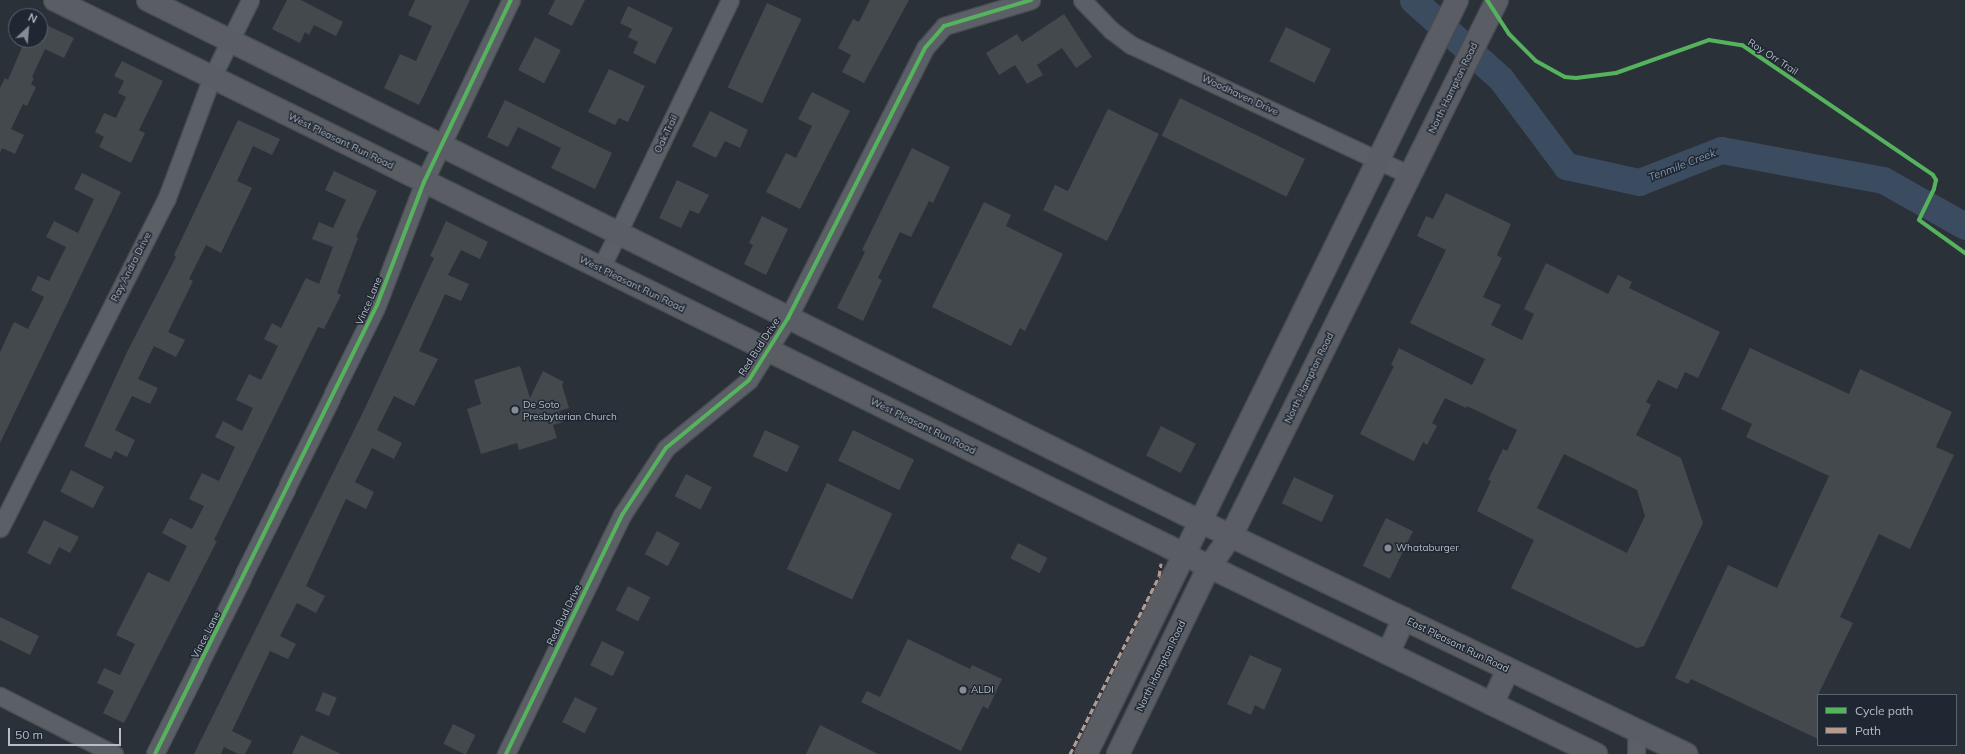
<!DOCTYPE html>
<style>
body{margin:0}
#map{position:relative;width:1965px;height:754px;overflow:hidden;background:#2b3138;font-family:Mulish,sans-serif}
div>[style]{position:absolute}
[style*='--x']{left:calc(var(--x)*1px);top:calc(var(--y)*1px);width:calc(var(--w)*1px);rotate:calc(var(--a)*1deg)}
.river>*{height:27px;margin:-13.5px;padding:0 13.5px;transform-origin:13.5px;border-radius:13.5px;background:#3b4b60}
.building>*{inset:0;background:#44494e;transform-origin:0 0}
.roads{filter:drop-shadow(1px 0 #494d53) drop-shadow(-1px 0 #494d53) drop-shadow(0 1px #494d53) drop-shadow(0 -1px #494d53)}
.street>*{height:17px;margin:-8.5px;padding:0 8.5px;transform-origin:8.5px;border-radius:8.5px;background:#5b5f66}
.secondary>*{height:22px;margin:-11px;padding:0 11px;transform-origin:11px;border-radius:11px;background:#5a5e64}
.quiet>*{height:3px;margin-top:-1.5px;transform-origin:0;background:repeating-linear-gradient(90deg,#b69a8f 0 6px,transparent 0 9px)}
.cycleway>*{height:4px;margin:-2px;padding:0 2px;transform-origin:2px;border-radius:2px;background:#56b35d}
.dots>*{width:11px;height:11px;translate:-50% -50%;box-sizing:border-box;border:2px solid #1f2732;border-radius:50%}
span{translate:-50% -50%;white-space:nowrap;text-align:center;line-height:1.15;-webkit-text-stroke:3px #1f2732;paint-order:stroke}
.street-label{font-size:10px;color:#b6bdc8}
.poi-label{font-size:10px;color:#b6bdc8}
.left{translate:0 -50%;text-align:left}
.water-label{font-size:11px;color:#8094ad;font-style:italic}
.legend{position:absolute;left:1817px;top:694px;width:140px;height:52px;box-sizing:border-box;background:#1f2732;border:1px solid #5b636e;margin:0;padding:5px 7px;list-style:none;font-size:12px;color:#b6bdc8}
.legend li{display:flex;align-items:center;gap:8px;height:20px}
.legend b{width:20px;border:1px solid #5b636e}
.north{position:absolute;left:8px;top:8px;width:40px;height:40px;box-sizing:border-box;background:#1f2732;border:1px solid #5b636e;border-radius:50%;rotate:26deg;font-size:11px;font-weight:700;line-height:16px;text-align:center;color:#b6bdc8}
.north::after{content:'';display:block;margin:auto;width:14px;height:18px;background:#858c96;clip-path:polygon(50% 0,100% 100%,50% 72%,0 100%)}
.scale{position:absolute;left:8px;top:728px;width:113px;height:18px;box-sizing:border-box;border:2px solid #b6bdc8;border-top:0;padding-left:5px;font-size:12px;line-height:14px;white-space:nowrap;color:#b6bdc8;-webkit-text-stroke:3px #1f2732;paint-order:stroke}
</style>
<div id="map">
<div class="river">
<div style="--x:1413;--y:0;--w:118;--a:41.9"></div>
<div style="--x:1501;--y:79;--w:109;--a:53.2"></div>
<div style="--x:1566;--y:166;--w:75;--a:12.4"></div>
<div style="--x:1639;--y:182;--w:88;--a:-21.3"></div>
<div style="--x:1721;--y:150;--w:165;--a:10.5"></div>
<div style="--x:1883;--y:180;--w:94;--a:29.3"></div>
</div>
<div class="building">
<div style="clip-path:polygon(287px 0,301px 0,343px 22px,336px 36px,314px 25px,309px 35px,305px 32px,300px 43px,272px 29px)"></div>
<div style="clip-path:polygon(415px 0,470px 0,419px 105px,384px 88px,400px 54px,416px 61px,432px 26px,408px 15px)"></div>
<div style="clip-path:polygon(555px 0,585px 0,572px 26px,548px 14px)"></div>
<div style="clip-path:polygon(870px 0,909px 0,864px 83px,842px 72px,851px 55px,838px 48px,853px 19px,859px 22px)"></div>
<div style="left:767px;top:3px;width:38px;height:93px;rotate:25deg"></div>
<div style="clip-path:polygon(628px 6px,673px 28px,655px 64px,633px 53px,638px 42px,628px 37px,632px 29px,620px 23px)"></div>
<div style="clip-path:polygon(1064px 14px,1092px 57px,1076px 68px,1062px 48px,1037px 65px,1043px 75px,1027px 84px,1015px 65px,999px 75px,986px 53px,1017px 34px,1022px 42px)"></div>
<div style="clip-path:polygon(40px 22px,74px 38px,64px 58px,45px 49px,32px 77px,34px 78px,31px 84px,36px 87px,27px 106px,23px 104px,11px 129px,24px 135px,15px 154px,2px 148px,0 153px,0 88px,5px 78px,8px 80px,25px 40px,40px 40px)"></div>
<div style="left:1286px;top:27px;width:50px;height:38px;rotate:26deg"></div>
<div style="left:535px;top:37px;width:29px;height:37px;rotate:27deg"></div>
<div style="clip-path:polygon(122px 61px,163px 81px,139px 130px,145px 133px,131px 163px,99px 147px,104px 137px,95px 132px,104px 113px,116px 118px,126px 97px,118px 93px,124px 81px,114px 76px)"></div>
<div style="clip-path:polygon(609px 69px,645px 86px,628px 122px,619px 118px,615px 125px,588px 112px)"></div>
<div style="clip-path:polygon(812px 92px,850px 111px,800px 209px,766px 192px,786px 153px,796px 158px,812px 126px,798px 119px)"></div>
<div style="left:1180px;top:98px;width:139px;height:42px;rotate:26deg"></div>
<div style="clip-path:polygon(505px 100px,612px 153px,595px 189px,551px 168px,561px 148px,518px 127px,508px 147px,487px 137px)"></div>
<div style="clip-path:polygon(1108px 109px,1159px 134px,1107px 241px,1043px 210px,1055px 185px,1068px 191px)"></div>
<div style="clip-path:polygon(710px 111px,748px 130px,740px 148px,725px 141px,716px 158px,692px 146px)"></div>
<div style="clip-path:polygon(238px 120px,280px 139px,272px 155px,253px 146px,237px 181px,252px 188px,221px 253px,206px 245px,189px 279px,193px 281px,168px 332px,185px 340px,176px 357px,154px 346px,138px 379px,158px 388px,150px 404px,132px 396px,115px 430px,135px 440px,127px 457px,115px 451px,111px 459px,84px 446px,127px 352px,176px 257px,174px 255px)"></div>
<div style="clip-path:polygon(912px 148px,950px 167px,933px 203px,929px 201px,911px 237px,900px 232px,878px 278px,882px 280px,863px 321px,837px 308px,865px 252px,862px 250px)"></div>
<div style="clip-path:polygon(334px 171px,377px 191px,356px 237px,358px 238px,337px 293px,341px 295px,324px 329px,318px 327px,214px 540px,217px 541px,124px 723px,103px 713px,114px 691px,97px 683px,104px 668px,120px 675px,135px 644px,116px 635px,148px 572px,169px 582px,187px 546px,162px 533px,170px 518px,192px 529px,204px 506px,189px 499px,202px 473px,219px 481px,235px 447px,215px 437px,223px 421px,242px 431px,253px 408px,236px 400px,249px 374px,261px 380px,278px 346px,264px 339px,272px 323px,281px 328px,306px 278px,319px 284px,333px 247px,312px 239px,319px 222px,333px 228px,346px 200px,325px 190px)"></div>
<div style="clip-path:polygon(82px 173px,121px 192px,0 443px,0 352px,14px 322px,28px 329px,44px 297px,31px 290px,38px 276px,49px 281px,66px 247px,46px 237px,54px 221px,78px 233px,94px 199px,74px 189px)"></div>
<div style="clip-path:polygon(677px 180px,709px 195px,699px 214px,690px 210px,681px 228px,659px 218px)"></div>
<div style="clip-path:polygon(evenodd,1446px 193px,1511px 224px,1497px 255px,1502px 258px,1483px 297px,1501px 305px,1491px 325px,1522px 340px,1534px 314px,1524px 309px,1546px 263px,1608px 294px,1618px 275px,1632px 282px,1629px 288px,1720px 332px,1698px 378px,1685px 372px,1677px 389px,1658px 380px,1646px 402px,1651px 405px,1636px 435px,1681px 458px,1703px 523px,1644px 646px,1637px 648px,1511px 588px,1534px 540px,1477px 511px,1491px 481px,1488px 480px,1503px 449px,1507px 451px,1517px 430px,1467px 406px,1466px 408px,1445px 398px,1432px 423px,1437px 426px,1427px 445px,1423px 442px,1414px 461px,1360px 434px,1394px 366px,1391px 365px,1399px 348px,1472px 385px,1485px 359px,1410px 323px,1446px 250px,1417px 236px,1426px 216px,1433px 219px,1446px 193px,1564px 454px,1637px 490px,1645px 516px,1627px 553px,1537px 508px,1564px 454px)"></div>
<div style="clip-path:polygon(984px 202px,1011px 215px,1006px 226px,1063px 254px,1025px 331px,1020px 328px,1011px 346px,932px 307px)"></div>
<div style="clip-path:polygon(762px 216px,788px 229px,766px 275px,744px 264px,753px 245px,749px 243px)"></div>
<div style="clip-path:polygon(446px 221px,488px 242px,480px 259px,461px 250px,448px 275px,469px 284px,461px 301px,445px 294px,419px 351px,438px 359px,414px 406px,394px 396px,377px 430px,402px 443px,394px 459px,372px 448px,355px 482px,374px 492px,366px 509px,346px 499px,306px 586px,325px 596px,316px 613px,297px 603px,280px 636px,296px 644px,288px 659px,270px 651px,232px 731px,252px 741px,245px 754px,238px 754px,224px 747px,221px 754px,194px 754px,366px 406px,434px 258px,430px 256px)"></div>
<div style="clip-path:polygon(1750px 348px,1849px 394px,1860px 369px,1952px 412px,1936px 447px,1954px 455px,1910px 549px,1879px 534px,1840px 617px,1853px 623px,1818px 695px,1818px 739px,1691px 679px,1688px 684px,1675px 678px,1728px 565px,1777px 588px,1829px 476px,1746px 437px,1752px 424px,1721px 409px)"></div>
<div style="clip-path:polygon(520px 366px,530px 398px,543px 371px,564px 382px,562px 385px,569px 408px,559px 411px,563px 422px,553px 425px,557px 438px,519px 450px,517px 443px,481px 454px,467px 409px,481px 404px,474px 380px)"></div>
<div style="left:1161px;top:426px;width:39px;height:33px;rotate:27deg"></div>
<div style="left:765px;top:430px;width:38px;height:29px;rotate:25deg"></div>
<div style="left:853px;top:430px;width:68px;height:34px;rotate:26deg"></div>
<div style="left:71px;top:470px;width:37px;height:24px;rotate:27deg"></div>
<div style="left:686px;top:474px;width:29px;height:25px;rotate:27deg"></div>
<div style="left:1294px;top:477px;width:44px;height:29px;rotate:25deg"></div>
<div style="left:827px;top:483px;width:72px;height:95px;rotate:25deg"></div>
<div style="left:1386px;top:518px;width:30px;height:53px;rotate:26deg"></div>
<div style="clip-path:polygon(44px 520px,79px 537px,70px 553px,59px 547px,50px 565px,27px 553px)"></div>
<div style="left:657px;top:531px;width:26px;height:26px;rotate:28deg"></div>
<div style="left:1018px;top:543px;width:33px;height:17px;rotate:27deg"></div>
<div style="left:628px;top:586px;width:25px;height:27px;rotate:27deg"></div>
<div style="clip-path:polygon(0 617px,39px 636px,30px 655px,0 640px)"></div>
<div style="clip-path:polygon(908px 639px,970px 669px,972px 665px,1002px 679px,988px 709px,983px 706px,961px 751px,861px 702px,867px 691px,880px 697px)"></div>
<div style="left:602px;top:641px;width:25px;height:27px;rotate:26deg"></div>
<div style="clip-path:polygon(1250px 655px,1282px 669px,1264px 710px,1255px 705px,1251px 715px,1227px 704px)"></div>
<div style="left:323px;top:692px;width:15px;height:20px;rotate:23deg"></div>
<div style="left:575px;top:697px;width:25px;height:28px;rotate:27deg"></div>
<div style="left:453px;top:724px;width:25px;height:22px;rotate:26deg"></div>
<div style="clip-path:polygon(820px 725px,878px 754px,806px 754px)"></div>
<div style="clip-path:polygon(301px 735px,341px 754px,292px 754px)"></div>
</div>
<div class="roads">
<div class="street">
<div style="--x:1082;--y:0;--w:42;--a:46"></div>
<div style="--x:1111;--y:30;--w:25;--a:37"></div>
<div style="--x:1131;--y:45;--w:308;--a:25"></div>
<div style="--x:601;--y:268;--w:297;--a:-64.3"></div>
<div style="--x:0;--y:528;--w:368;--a:-63.2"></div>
<div style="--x:166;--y:200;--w:131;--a:-69.5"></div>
<div style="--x:212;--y:77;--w:86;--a:-63.7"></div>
<div style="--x:0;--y:696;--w:128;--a:27"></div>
<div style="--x:155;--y:754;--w:501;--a:-63.69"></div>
<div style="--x:377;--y:305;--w:132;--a:-69.1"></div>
<div style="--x:424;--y:182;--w:202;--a:-64.5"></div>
<div style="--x:506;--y:754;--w:266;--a:-64.1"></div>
<div style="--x:622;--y:515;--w:80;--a:-56.7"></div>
<div style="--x:666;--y:448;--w:107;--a:-39.3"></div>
<div style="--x:749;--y:380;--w:73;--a:-57.8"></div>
<div style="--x:788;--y:318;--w:303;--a:-63.1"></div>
<div style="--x:925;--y:48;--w:29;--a:-49"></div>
<div style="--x:944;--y:26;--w:91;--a:-16.6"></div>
<div style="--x:1636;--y:754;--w:24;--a:-88"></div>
</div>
<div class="secondary">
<div style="--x:55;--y:0;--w:1241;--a:26.15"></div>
<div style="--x:1169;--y:547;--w:475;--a:25.9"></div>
<div style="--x:148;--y:0;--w:1157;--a:26.37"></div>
<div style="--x:1185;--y:514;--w:556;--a:25.6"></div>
<div style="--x:1388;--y:653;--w:38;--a:-65"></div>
<div style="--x:1492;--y:704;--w:38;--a:-65"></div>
<div style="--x:1086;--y:754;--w:840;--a:-63.8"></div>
<div style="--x:1118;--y:754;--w:208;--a:-64.1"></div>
<div style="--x:1209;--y:567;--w:38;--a:-55"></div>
<div style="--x:1231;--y:536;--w:598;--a:-63.61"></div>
</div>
</div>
<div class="quiet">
<div style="--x:1070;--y:754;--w:199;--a:-63.4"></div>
<div style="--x:1159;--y:576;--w:13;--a:-81"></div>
</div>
<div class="cycleway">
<div style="--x:1487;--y:0;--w:40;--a:57.1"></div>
<div style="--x:1509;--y:34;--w:38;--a:45"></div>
<div style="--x:1536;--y:61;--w:33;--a:29"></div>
<div style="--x:1565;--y:77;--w:11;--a:5"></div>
<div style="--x:1576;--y:78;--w:40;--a:-7.1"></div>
<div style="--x:1616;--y:73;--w:99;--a:-19.5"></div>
<div style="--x:1709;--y:40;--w:33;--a:9"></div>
<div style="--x:1742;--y:45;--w:231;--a:34.2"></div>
<div style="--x:1933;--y:175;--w:6;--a:59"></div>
<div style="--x:1936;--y:180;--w:9;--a:103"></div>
<div style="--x:1934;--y:189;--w:34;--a:116"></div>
<div style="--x:1919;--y:220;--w:57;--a:35.7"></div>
<div style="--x:155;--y:754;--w:501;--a:-63.69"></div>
<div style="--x:377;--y:305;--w:132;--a:-69.1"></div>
<div style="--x:424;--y:182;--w:202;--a:-64.5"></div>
<div style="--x:506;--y:754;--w:266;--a:-64.1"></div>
<div style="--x:622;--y:515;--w:80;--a:-56.7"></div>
<div style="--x:666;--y:448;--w:107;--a:-39.3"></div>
<div style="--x:749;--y:380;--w:73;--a:-57.8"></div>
<div style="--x:788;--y:318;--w:303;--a:-63.1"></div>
<div style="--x:925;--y:48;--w:29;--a:-49"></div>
<div style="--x:944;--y:26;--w:91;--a:-16.6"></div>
</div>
<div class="dots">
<div style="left:515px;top:410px;background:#858c96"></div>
<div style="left:1388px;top:548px;background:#858c96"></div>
<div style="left:963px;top:690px;background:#858c96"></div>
</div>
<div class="street-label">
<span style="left:1773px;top:57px;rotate:33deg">Roy Orr Trail</span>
<span style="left:1453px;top:88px;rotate:-64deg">North Hampton Road</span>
<span style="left:1240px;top:95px;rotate:25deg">Woodhaven Drive</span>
<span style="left:666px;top:134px;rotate:-64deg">Oak Trail</span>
<span style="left:341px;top:141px;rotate:26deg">West Pleasant Run Road</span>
<span style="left:131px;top:267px;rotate:-63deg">Ray Andra Drive</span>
<span style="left:632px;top:284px;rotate:26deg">West Pleasant Run Road</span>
<span style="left:369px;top:301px;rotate:-67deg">Vince Lane</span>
<span style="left:759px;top:347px;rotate:-57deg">Red Bud Drive</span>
<span style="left:1309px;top:378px;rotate:-64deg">North Hampton Road</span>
<span style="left:923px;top:426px;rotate:26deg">West Pleasant Run Road</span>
<span style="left:564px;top:615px;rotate:-64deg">Red Bud Drive</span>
<span style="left:206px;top:635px;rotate:-63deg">Vince Lane</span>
<span style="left:1458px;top:645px;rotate:26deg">East Pleasant Run Road</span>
<span style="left:1161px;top:666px;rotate:-64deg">North Hampton Road</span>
</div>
<div class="poi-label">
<span class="left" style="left:523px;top:410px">De Soto<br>Presbyterian Church</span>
<span class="left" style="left:1396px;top:548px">Whataburger</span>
<span class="left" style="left:971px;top:690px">ALDI</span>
</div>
<div class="water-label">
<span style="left:1682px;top:165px;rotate:-21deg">Tenmile Creek</span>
</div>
<ul class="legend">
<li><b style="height:5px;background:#56b35d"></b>Cycle path</li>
<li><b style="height:5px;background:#b69a8f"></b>Path</li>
</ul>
<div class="north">N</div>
<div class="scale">50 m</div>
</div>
